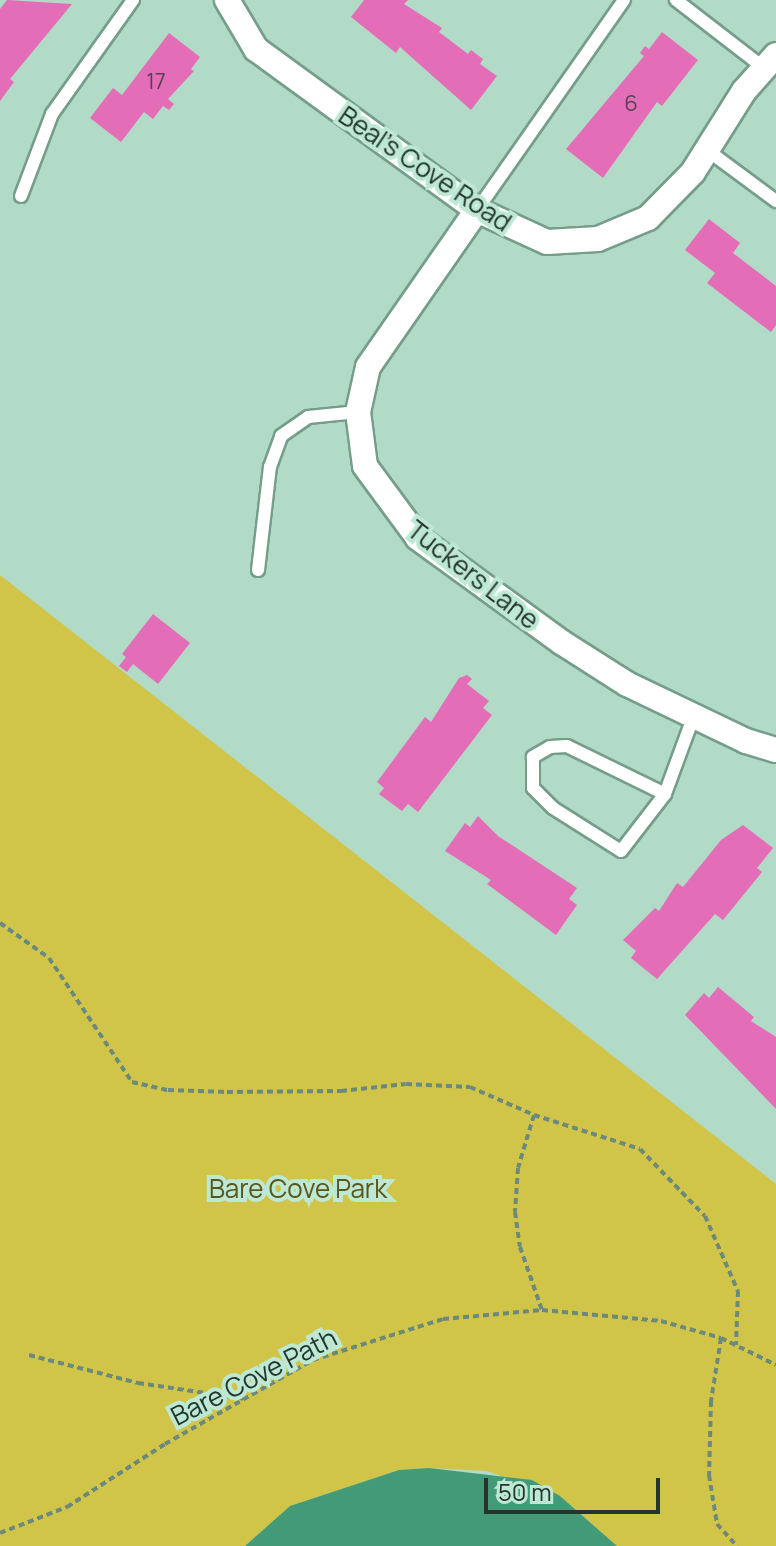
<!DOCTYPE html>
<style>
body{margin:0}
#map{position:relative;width:776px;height:1546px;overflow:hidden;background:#b1dbc6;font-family:Manrope,sans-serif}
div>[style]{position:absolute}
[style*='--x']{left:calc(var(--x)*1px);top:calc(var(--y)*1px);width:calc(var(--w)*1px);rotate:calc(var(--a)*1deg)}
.green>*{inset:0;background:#d0c449}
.water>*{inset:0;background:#429a76}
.building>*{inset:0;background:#e46db7}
.path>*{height:4px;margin-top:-2px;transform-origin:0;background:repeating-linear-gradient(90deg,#6c8a7b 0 6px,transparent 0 10px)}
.roads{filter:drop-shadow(2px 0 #759d8a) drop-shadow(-2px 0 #759d8a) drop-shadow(0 2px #759d8a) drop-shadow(0 -2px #759d8a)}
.service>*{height:12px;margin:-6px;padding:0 6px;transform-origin:6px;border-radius:6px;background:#fff}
.minor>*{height:24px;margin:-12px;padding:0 12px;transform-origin:12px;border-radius:12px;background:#fff}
span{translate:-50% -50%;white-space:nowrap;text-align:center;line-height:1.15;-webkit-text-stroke:8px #bde8d3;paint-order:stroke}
.number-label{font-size:22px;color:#544350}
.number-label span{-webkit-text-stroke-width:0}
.street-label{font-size:26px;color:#24352d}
.park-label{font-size:26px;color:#5b5619}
.scale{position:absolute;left:484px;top:1478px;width:176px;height:36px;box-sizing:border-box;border:4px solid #24352d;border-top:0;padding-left:10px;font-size:24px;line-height:28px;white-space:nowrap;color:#24352d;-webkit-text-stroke:6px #bde8d3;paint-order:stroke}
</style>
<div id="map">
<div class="green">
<div style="clip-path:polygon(0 575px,776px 1184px,776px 1546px,617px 1546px,560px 1496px,487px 1471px,429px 1468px,399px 1470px,290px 1506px,245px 1546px,0 1546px)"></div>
</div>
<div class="water">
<div style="clip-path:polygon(429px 1468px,532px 1480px,560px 1496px,617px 1546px,245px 1546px,290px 1506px,399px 1470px)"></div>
</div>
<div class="building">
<div style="clip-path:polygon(7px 0,72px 4px,10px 79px,14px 82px,0 101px,0 9px)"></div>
<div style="clip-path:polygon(364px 0,408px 0,404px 4px,442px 28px,439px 32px,468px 54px,471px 50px,483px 59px,480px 64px,497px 76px,471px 110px,400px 47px,396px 53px,351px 17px)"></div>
<div style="clip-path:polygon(662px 32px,698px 60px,662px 106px,657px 102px,603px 178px,566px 149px,644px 56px,640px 53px,645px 46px,649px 49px)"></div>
<div style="clip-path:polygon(169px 33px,200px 57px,191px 69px,194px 71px,168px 99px,174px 104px,169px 110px,163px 106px,153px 119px,144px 112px,121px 142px,90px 118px,113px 88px,122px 95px)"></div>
<div style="clip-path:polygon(709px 219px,740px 243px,733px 253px,776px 286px,776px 325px,771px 332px,707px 283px,715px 273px,685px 250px)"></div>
<div style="clip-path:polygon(153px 614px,190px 643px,158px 684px,133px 664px,127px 672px,119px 666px,126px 657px,122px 654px)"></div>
<div style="clip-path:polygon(467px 675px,472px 679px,467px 684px,489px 701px,483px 708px,492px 715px,418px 812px,408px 804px,402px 811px,379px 794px,384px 788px,377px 782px,425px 717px,431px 722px,459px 678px)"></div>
<div style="clip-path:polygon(478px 816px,498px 836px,577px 888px,569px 899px,577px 905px,556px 935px,487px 884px,491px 880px,445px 851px,465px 823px,470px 827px)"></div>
<div style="clip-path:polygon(743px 825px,773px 848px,757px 868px,762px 872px,723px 920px,715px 914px,657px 979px,631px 958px,636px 951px,623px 940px,655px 908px,659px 911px,677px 883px,683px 887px,721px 840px)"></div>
<div style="clip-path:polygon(718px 987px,754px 1017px,751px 1021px,776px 1037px,776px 1109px,685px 1015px,704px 993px,709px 998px)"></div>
</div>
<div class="path">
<div style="--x:0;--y:923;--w:60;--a:35.5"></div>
<div style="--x:49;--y:958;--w:149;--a:56.2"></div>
<div style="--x:132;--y:1082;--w:37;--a:13"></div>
<div style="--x:168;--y:1090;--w:59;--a:1.9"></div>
<div style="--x:227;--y:1092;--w:114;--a:-0.5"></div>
<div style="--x:341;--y:1091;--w:65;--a:-6.1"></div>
<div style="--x:406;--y:1084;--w:64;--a:2.7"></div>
<div style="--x:470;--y:1087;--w:70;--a:23.6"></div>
<div style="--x:534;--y:1115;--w:55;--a:106.8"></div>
<div style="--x:518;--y:1168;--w:44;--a:93.9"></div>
<div style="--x:515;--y:1212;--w:35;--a:82"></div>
<div style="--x:520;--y:1247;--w:67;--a:70.8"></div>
<div style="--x:534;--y:1115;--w:111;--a:17.8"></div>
<div style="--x:640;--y:1149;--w:93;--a:45.9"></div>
<div style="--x:705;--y:1216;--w:82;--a:66.3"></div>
<div style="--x:738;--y:1291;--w:54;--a:92.1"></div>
<div style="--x:721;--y:1338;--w:64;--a:99"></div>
<div style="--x:711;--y:1401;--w:74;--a:91.5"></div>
<div style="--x:709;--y:1475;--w:50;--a:80.7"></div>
<div style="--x:717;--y:1524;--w:30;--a:48"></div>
<div style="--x:29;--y:1355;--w:113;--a:14.4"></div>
<div style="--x:138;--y:1383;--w:109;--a:8.4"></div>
<div style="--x:0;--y:1533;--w:72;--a:-21.2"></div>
<div style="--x:67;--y:1507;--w:117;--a:-32.7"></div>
<div style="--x:165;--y:1444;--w:170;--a:-29.6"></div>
<div style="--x:313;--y:1360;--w:136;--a:-17.5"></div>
<div style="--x:443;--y:1319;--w:99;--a:-5.2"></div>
<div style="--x:542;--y:1310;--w:120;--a:5.3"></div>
<div style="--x:661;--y:1321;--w:62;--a:15.8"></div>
<div style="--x:721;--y:1338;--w:61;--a:26.1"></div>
</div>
<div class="roads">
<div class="service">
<div style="--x:676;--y:0;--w:111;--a:37.7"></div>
<div style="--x:707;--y:150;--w:86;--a:36.5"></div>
<div style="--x:21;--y:196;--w:88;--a:-69.3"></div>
<div style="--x:52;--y:114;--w:140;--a:-54.6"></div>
<div style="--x:477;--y:210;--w:256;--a:-55"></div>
<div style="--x:258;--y:570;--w:104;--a:-83.4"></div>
<div style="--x:270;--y:467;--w:33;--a:-70"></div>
<div style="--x:281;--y:436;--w:33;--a:-35"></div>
<div style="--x:308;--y:417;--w:50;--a:-5.7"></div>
<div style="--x:665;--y:794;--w:109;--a:-153.9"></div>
<div style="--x:567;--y:746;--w:17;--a:177"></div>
<div style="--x:550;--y:747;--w:20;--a:150"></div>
<div style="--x:533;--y:757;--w:31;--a:90"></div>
<div style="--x:533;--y:788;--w:28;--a:45"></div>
<div style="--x:553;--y:808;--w:80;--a:32.3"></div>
<div style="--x:621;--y:851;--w:72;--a:-52.3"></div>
<div style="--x:665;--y:794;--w:84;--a:-69.8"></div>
</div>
<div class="minor">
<div style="--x:227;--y:0;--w:57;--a:59.4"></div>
<div style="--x:256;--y:49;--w:273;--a:36.1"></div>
<div style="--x:477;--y:210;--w:77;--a:24.6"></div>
<div style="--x:547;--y:242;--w:51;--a:-3.4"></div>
<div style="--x:598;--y:239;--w:54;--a:-22.8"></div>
<div style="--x:648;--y:218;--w:64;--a:-45.6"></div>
<div style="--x:693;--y:172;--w:96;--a:-57.8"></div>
<div style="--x:744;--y:91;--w:48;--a:-48.4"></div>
<div style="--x:477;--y:210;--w:191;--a:124.8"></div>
<div style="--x:368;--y:367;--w:46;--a:102.5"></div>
<div style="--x:358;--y:412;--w:54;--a:82.6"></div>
<div style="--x:365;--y:466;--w:89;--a:53.6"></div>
<div style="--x:418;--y:538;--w:177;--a:36"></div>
<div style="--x:561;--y:642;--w:78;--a:32.5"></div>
<div style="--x:627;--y:684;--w:132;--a:25.6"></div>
<div style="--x:746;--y:741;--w:31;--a:17"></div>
</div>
</div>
<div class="number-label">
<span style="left:156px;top:82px">17</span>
<span style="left:631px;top:104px">6</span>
</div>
<div class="street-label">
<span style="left:425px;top:169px;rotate:34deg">Beal's Cove Road</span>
<span style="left:473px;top:575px;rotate:38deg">Tuckers Lane</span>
<span style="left:254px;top:1377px;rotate:-27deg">Bare Cove Path</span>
</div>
<div class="park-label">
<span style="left:298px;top:1189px">Bare Cove Park</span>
</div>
<div class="scale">50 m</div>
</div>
